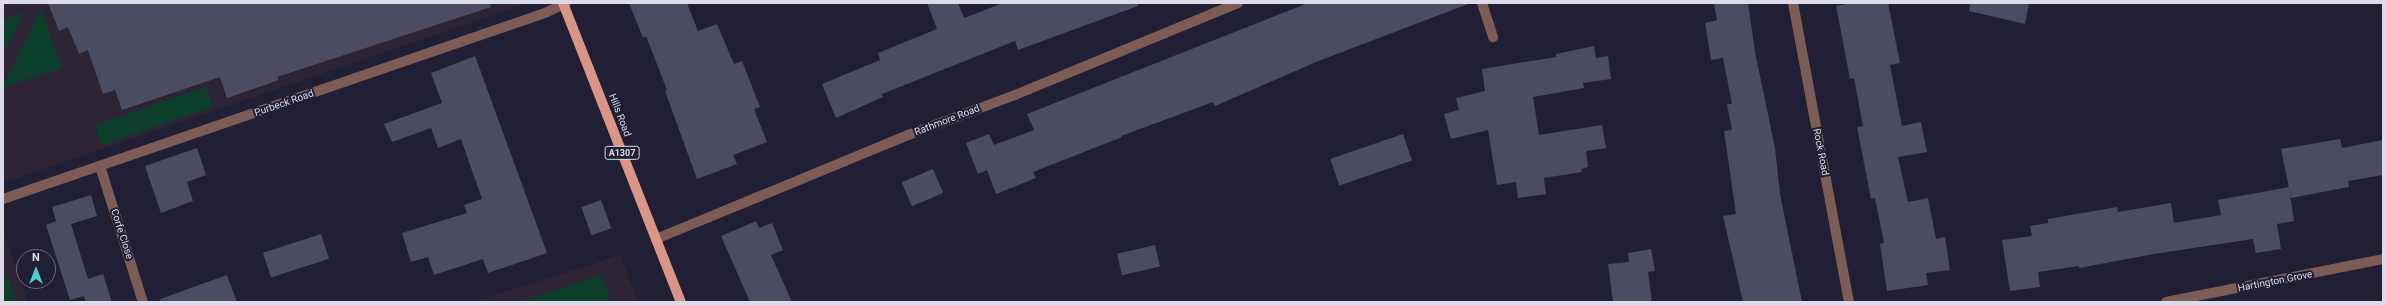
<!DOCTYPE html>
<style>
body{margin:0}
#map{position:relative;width:2386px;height:305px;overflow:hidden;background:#201f35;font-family:Roboto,sans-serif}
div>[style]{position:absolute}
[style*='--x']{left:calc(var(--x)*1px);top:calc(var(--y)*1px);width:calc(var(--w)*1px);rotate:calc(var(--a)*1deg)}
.education>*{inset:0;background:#2d2535}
.green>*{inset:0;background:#0c3f2b;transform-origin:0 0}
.building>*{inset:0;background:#4c4b64;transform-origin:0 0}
.minor>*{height:10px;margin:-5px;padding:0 5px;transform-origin:5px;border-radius:5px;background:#7d5c55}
.major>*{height:10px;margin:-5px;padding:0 5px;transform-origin:5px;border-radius:5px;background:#da9586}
span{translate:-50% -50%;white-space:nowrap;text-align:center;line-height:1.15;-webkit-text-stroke:4px #201f35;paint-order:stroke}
.shield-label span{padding:1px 3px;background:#201f35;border:1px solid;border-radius:3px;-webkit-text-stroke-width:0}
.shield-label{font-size:9px;color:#dbdbea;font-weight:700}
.street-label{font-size:10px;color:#dbdbea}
.frame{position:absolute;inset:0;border:4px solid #dbdbea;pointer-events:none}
.north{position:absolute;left:16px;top:249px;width:40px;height:40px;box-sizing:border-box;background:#201f35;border:1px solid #6b6a7d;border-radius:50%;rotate:0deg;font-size:11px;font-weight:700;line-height:16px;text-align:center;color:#dbdbea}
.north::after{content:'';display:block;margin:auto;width:14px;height:18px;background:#51ccd2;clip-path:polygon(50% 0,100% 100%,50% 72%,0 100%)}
</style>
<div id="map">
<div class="education">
<div style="clip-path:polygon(3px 3px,528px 3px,3px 183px)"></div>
<div style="clip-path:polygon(3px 230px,27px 302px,3px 302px)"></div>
<div style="clip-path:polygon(620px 254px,638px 302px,472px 302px,596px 263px)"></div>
</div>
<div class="green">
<div style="clip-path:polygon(41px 9px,62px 68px,3px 87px)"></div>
<div style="clip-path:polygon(25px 12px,3px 53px,3px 20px)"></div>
<div style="left:206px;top:87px;width:21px;height:117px;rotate:71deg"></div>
<div style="clip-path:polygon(601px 275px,611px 302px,519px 302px,562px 288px)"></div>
<div style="clip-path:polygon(9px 279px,16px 302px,3px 302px,3px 281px)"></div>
</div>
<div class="building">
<div style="clip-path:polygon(48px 3px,490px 3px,491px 7px,277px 77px,279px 80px,227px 98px,220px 77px,122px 110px,115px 90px,103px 94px,88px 50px,79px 54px,68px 27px,59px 31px)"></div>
<div style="clip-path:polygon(629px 3px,687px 3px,698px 31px,717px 24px,734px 64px,742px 61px,760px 107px,754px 109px,767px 142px,733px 155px,737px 164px,697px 179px,665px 91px,667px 90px,646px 36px,643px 38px)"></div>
<div style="clip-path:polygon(927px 3px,958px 3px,964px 18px,1003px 3px,1138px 3px,1138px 6px,1018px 50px,1015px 41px,882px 94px,883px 97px,836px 118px,822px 84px,880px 60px,878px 53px,937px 29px)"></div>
<div style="clip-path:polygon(1308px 3px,1468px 4px,1316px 62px,1215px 106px,1213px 102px,1121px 136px,1122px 137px,1033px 172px,1036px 178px,996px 194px,987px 170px,978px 174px,966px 143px,989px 134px,994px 145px,1034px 130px,1027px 114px)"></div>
<div style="clip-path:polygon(1714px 3px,1748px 3px,1755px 52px,1775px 148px,1780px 194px,1802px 302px,1743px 302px,1723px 216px,1736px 214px,1724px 131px,1732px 130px,1727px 104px,1732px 104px,1723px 58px,1711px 60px,1705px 23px,1717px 20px)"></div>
<div style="clip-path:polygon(1851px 3px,1888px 3px,1900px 63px,1890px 65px,1902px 126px,1921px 122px,1927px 152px,1898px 157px,1908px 202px,1928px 198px,1936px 239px,1945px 237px,1950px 270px,1926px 273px,1928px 285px,1887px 291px,1880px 244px,1884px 243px,1875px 198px,1871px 199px,1857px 127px,1863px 126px,1854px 78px,1850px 79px,1836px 6px)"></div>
<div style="clip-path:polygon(1970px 3px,2029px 3px,2025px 24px,1969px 11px)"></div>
<div style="clip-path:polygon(1594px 46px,1596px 58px,1608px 56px,1611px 79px,1583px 83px,1584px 88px,1533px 97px,1539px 135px,1602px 125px,1606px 148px,1586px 151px,1588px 167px,1581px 169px,1582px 172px,1544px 178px,1546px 194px,1518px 198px,1516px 182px,1497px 185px,1488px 130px,1451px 139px,1444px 114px,1459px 110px,1456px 98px,1485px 91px,1482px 69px,1556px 57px,1556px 54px)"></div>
<div style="clip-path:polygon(475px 56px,547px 253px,488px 273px,483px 259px,434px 275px,428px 257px,411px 262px,402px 233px,467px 213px,464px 205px,482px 199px,461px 139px,438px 148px,431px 128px,392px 142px,384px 124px,442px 103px,431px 73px)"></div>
<div style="left:1403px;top:134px;width:28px;height:77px;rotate:71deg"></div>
<div style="clip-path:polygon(2340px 139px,2342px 148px,2383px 140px,2383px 175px,2348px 181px,2349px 187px,2291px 198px,2281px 149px)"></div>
<div style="clip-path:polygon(197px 148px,206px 175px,187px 182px,193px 201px,161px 213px,145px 166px)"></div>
<div style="left:933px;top:169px;width:26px;height:34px;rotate:67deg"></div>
<div style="clip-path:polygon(2289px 187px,2294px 221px,2277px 224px,2281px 249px,2256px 253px,2253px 239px,2154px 254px,2079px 268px,2079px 266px,2038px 272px,2040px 287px,2010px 291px,2002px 240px,2032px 236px,2030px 226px,2048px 223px,2048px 219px,2117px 207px,2118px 212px,2171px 203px,2174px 223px,2221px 215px,2218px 200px)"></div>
<div style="clip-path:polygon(91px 195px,97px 216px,71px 224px,88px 279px,103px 274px,112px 302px,86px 302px,84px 296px,70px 300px,46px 225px,56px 221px,52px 207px)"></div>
<div style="left:601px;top:200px;width:30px;height:21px;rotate:70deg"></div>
<div style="clip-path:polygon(756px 221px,759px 228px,772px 223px,783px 250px,771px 255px,792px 302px,750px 302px,721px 236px)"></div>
<div style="left:321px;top:234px;width:26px;height:61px;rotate:72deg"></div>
<div style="left:1155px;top:245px;width:22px;height:39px;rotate:77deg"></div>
<div style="clip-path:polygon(1651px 249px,1655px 271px,1648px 272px,1652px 302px,1613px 302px,1608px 264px,1629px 262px,1628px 253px)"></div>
<div style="clip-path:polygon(227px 275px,237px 302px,161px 302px,160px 299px)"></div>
</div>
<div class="minor">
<div style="--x:1482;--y:3;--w:36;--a:72"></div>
<div style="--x:1793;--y:3;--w:304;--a:79.4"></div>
<div style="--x:100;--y:166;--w:143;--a:72.5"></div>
<div style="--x:3;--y:199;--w:573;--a:-18.94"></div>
<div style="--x:545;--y:13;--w:23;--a:-25"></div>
<div style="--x:656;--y:239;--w:273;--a:-22.4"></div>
<div style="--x:908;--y:135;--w:114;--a:-20.5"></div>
<div style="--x:1015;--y:95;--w:241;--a:-22.4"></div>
<div style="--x:2166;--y:302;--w:221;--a:-11.2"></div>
</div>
<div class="major">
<div style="--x:563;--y:3;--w:321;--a:68.5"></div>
</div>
<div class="shield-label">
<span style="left:622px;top:153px">A1307</span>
</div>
<div class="street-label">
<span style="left:284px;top:103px;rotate:-19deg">Purbeck Road</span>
<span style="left:620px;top:115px;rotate:69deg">Hills Road</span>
<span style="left:947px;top:120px;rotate:-21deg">Rathmore Road</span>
<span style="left:1821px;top:152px;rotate:79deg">Rock Road</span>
<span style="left:122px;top:234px;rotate:72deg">Corfe Close</span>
<span style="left:2275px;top:281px;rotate:-11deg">Hartington Grove</span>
</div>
<div class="frame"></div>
<div class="north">N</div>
</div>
